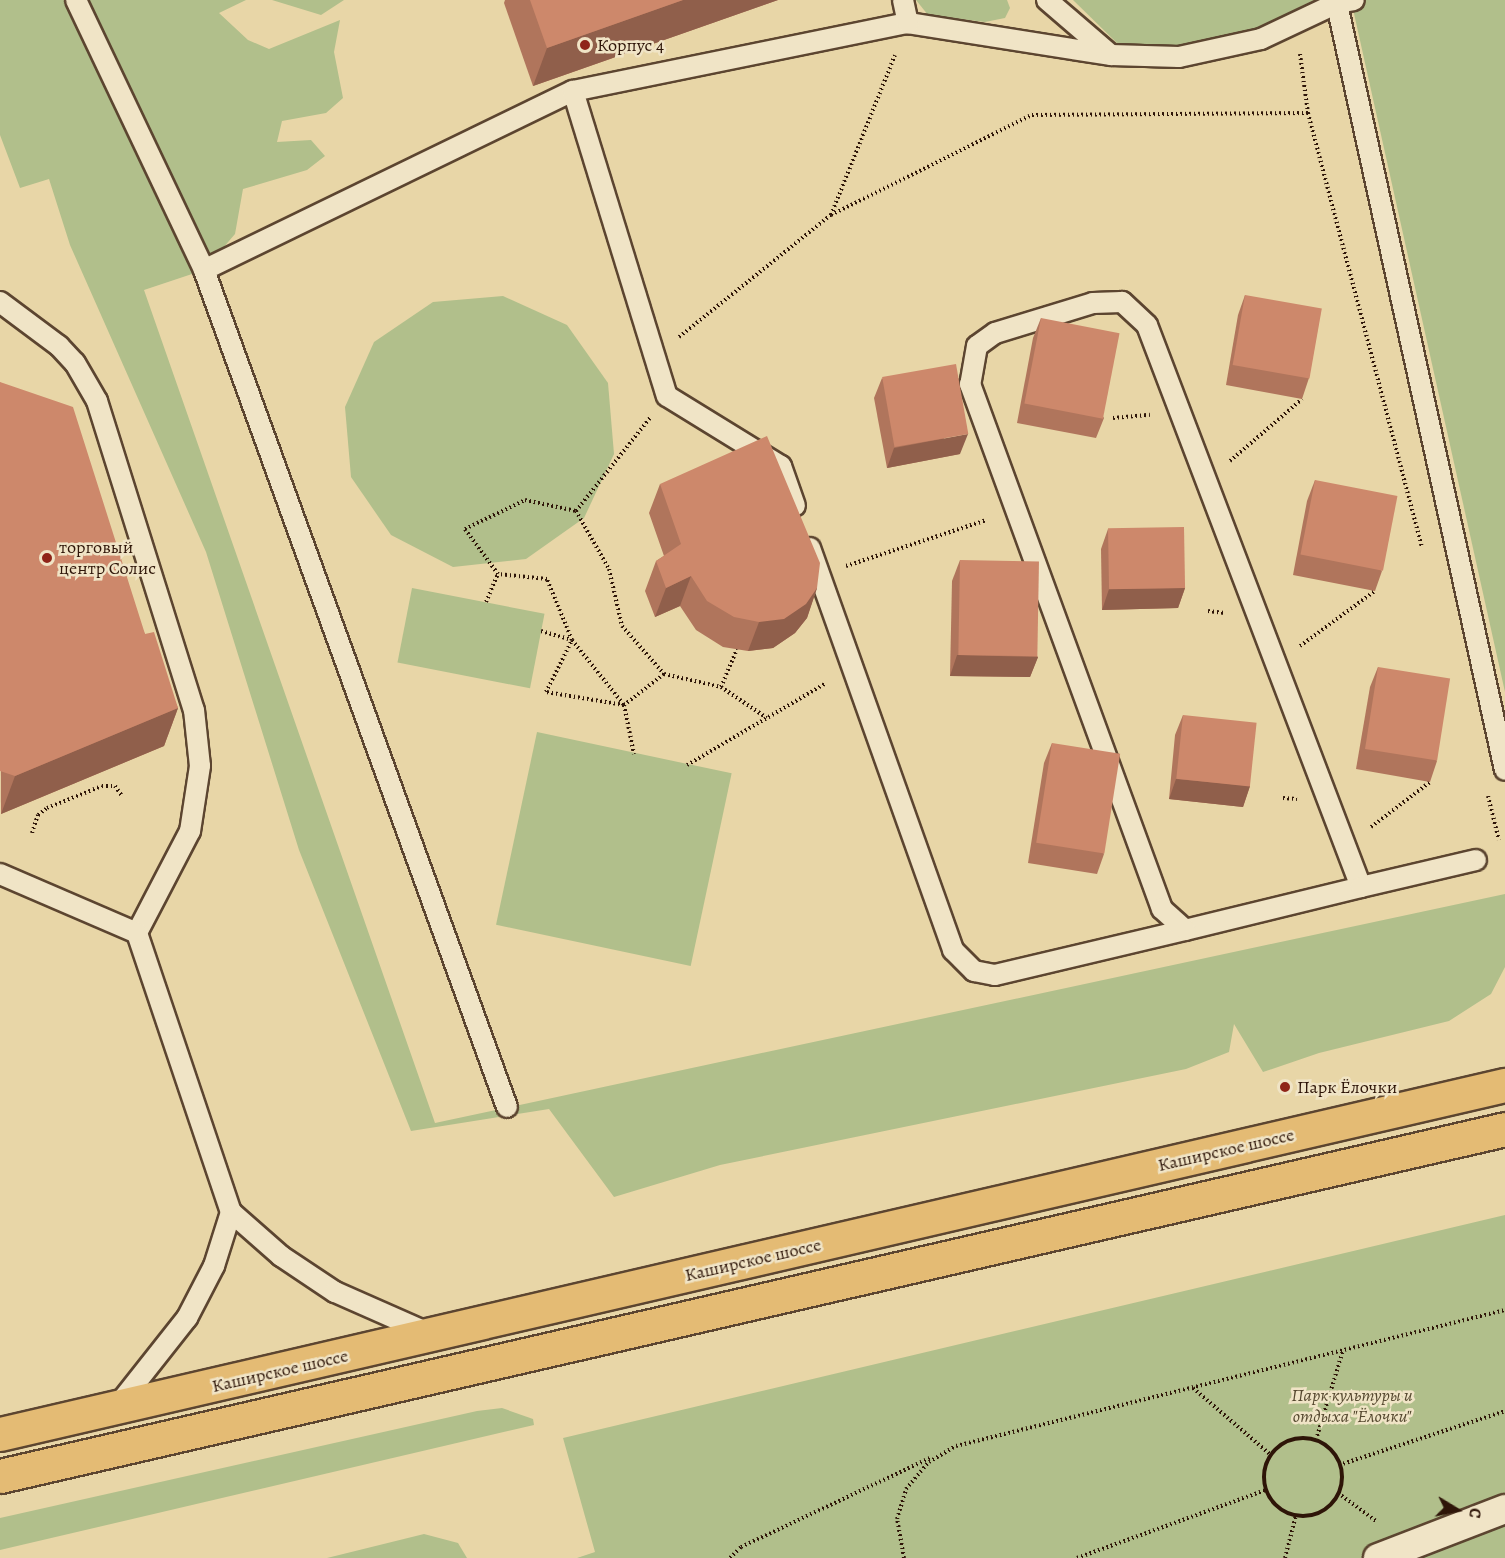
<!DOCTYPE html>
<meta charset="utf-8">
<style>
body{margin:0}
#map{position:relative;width:1505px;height:1558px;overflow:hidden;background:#e8d6a7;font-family:Alegreya,serif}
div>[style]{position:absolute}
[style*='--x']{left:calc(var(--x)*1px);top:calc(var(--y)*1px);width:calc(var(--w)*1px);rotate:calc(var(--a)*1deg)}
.green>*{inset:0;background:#b1bf8b;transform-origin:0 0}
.path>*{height:4px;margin-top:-2px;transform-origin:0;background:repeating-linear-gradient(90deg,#2e1508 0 1.5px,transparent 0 4.5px)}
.path>.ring{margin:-2px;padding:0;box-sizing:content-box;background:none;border:4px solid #2e1508;border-radius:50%}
.roads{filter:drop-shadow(2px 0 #5c4530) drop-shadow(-2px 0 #5c4530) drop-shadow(0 2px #5c4530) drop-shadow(0 -2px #5c4530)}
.service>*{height:20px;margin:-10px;padding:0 10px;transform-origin:10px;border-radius:10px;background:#f0e4c6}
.pedestrian>*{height:28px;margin:-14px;padding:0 14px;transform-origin:14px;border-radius:14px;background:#f0e4c6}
.primary>*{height:33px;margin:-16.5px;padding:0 16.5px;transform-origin:16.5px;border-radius:16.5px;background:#e4bb74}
.wall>*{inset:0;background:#b0755c}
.shaded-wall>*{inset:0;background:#905f4b}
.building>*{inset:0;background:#cd886b;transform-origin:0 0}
.dots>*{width:16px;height:16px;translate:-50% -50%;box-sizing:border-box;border:3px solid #f0e4c6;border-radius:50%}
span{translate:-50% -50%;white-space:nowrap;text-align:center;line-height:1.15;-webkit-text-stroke:5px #f0e4c6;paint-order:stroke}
.poi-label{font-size:18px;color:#2e1508}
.left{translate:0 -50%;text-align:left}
.street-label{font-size:18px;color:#2e1508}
.park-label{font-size:18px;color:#55482f;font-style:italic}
.north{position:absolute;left:1427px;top:1480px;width:60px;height:60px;-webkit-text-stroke:4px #f0e4c6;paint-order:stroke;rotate:100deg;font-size:16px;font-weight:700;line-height:24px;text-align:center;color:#2e1508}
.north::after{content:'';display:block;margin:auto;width:21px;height:27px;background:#2e1508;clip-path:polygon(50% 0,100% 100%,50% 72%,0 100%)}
</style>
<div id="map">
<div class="green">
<div style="clip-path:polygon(0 0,246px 0,219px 13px,248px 40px,269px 49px,340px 20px,334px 52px,343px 98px,326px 113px,282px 121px,277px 142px,311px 140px,325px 156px,307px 170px,243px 189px,235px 234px,204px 270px,144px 290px,435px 1123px,1505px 894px,1505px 967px,1491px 994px,1449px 1021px,1319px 1053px,1263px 1072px,1234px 1024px,1229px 1052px,1186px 1069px,720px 1165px,614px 1197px,549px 1109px,411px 1131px,299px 850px,206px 552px,70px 245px,49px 179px,20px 188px,0 135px)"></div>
<div style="clip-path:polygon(272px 0,344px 0,321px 15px)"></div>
<div style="clip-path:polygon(916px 0,1007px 0,1010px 8px,1005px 18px,985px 22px,928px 15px)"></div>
<div style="clip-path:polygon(1073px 0,1314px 0,1259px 28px,1177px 46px,1118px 44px)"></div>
<div style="clip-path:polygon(1351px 0,1505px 0,1505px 692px)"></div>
<div style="clip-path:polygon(503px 296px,567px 325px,608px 383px,614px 454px,584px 518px,526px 559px,453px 567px,391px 535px,351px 477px,345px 407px,374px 342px,433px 302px)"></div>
<div style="left:412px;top:588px;width:135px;height:76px;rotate:11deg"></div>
<div style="left:537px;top:732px;width:199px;height:197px;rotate:12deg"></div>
<div style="clip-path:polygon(1505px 1215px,1505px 1558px,577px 1558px,595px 1552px,563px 1438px)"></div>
<div style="clip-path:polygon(502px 1408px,533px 1419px,534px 1425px,0 1550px,0 1518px,477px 1411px)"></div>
<div style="clip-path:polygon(424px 1534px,458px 1543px,467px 1558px,327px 1558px)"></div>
</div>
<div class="path">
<div style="--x:1300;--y:54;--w:60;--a:82.3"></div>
<div style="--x:831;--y:215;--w:225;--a:-26.5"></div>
<div style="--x:1032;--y:115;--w:276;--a:-0.4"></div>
<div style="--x:1308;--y:113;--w:449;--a:75.3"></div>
<div style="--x:679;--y:337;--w:195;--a:-38.8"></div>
<div style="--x:831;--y:215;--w:172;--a:-68.2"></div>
<div style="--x:1113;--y:418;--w:37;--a:-5"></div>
<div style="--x:1230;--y:461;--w:95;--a:-40.7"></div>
<div style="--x:576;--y:511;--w:67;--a:60.4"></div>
<div style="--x:609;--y:569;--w:58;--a:77.2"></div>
<div style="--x:622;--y:626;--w:64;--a:48.8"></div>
<div style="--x:664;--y:674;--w:51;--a:142.2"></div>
<div style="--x:624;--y:705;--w:79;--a:-170.5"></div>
<div style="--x:546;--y:692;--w:58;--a:-63.4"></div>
<div style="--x:572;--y:640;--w:66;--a:-112.3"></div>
<div style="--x:547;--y:579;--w:49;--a:-174.2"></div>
<div style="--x:498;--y:574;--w:56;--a:-126.3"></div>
<div style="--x:465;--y:529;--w:67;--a:-25.8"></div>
<div style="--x:525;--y:500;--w:52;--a:12.2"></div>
<div style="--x:576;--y:511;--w:119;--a:-51.5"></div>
<div style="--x:846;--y:566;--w:148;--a:-18.1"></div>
<div style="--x:486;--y:602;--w:30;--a:-67"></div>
<div style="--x:1208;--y:611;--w:17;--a:7"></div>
<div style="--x:541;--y:631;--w:32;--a:16"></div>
<div style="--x:572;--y:640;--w:83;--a:51.3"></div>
<div style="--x:624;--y:705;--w:50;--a:78.5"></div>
<div style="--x:1300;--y:646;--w:93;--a:-36.3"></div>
<div style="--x:664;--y:674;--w:58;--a:12.8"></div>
<div style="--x:721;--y:687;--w:55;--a:34"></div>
<div style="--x:721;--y:687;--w:41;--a:-67.2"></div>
<div style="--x:687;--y:765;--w:161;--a:-30.5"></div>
<div style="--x:1488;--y:796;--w:45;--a:76"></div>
<div style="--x:1283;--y:798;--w:14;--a:4"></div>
<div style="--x:1371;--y:827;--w:74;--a:-37.3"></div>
<div style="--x:32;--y:833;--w:19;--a:-72"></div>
<div style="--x:38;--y:815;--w:11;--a:-38"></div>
<div style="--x:47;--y:808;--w:59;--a:-21.8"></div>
<div style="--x:102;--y:786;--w:13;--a:0"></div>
<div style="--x:115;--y:786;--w:12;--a:55"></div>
<div style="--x:1193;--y:1388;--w:103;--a:40.7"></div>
<div class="ring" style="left:1264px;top:1438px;width:74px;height:74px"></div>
<div style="--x:1316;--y:1440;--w:94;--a:-73.3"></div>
<div style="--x:1339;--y:1465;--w:175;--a:-18"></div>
<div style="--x:1338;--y:1493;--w:47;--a:36.4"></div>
<div style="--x:730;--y:1558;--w:16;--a:-45"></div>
<div style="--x:741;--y:1547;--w:211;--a:-25.2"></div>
<div style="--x:904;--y:1558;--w:40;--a:-100"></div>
<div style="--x:897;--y:1519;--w:31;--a:-73"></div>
<div style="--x:906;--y:1489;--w:35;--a:-50"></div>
<div style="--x:929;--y:1462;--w:31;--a:-31"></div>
<div style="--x:956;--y:1446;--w:566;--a:-13.91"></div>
<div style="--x:1077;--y:1558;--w:201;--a:-19.8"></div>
<div style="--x:1285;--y:1558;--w:44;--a:-75.7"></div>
</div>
<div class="roads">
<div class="service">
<div style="--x:76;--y:0;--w:299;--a:64.6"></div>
<div style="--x:204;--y:270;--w:410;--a:-25.9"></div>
<div style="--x:573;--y:91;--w:342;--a:-11.5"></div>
<div style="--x:908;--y:23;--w:206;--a:9"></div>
<div style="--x:903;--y:0;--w:24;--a:78"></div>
<div style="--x:1047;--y:0;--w:84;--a:40.7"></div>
<div style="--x:1111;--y:55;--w:68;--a:1.7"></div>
<div style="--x:1179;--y:57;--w:84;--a:-12.4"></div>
<div style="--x:1261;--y:39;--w:84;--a:-25.3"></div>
<div style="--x:1337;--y:3;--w:17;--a:-10"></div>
<div style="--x:1336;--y:0;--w:788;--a:77.62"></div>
<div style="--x:573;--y:91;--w:319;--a:72.9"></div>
<div style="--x:667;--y:396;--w:134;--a:31.6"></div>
<div style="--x:781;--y:466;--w:42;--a:70.7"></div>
<div style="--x:204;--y:270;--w:890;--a:70.1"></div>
<div style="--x:0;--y:302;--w:74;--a:36.7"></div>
<div style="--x:59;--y:346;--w:23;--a:47"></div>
<div style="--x:75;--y:363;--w:44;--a:59.9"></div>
<div style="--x:97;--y:401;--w:324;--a:72.6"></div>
<div style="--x:194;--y:710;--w:56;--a:83.9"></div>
<div style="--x:200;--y:766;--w:66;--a:98.7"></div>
<div style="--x:190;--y:831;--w:115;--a:117.5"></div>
<div style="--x:137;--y:933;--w:294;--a:71.4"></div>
<div style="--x:231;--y:1212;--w:67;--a:41.3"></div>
<div style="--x:281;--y:1256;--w:65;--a:33.7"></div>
<div style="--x:335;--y:1292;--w:102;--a:23.8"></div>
<div style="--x:810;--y:548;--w:427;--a:70.4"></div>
<div style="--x:953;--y:950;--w:30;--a:45"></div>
<div style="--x:974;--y:971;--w:21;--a:11"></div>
<div style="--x:995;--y:975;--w:195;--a:-13.3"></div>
<div style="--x:1185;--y:930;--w:181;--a:-13.7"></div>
<div style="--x:1361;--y:887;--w:601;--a:-110.85"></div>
<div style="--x:1147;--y:325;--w:34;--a:-137"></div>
<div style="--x:1122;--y:302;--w:29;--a:178"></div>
<div style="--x:1093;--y:303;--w:102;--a:163"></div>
<div style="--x:995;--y:333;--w:22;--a:144"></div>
<div style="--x:977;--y:346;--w:39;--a:100"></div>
<div style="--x:970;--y:384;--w:559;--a:69.91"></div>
<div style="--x:1162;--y:909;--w:31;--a:42"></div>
<div style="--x:0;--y:874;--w:149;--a:23.3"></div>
<div style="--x:1361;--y:887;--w:118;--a:-13.2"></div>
<div style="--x:119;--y:1404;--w:110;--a:-51.7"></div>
<div style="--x:187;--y:1318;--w:59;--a:-62.6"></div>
<div style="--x:214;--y:1266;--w:57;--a:-72.5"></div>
</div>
<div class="pedestrian">
<div style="--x:1378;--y:1558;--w:136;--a:-21.1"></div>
</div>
<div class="primary">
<div style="--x:0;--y:1434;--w:1545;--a:-13.06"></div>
<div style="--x:0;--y:1476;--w:1544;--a:-12.98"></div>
</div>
</div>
<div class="wall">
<div style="clip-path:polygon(505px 0,778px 0,533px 86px,504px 3px)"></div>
<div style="clip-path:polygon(1245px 295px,1309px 378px,1302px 399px,1226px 385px,1238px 315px)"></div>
<div style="clip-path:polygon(1041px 318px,1104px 418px,1096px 438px,1017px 423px,1033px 338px)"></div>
<div style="clip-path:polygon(882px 378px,960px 454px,887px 468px,874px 398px)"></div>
<div style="clip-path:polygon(0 382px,145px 634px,178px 708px,164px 746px,1px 814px)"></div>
<div style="clip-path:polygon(1315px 480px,1382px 571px,1375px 591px,1293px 575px,1307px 501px)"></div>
<div style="clip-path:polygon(660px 484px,817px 588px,807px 618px,795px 633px,773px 648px,748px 651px,723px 647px,696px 630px,680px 606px,655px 617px,645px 591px,656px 561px,664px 556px,649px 513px)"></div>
<div style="clip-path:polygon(1108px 529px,1185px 588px,1178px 608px,1102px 610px,1101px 549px)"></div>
<div style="clip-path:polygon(960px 560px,1038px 657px,1030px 677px,950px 676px,952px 581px)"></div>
<div style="clip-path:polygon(1378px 667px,1437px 761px,1430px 782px,1356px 769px,1370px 687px)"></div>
<div style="clip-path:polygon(1183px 715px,1250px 786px,1243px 807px,1169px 799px,1175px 735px)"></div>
<div style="clip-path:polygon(1052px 743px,1104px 854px,1097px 874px,1028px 863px,1044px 763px)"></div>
</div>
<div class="shaded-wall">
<div style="clip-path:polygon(683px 0,778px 0,533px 86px,547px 48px)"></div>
<div style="clip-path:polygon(968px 434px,960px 454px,887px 468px,894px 448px)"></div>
<div style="clip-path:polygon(691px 576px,680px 606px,655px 617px,666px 588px)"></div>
<div style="clip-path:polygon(817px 588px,807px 618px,795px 633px,773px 648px,748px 651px,759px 622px)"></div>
<div style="clip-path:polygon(1185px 588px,1178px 608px,1102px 610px,1109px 589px)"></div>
<div style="clip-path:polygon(957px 655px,1038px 657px,1030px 677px,950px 676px)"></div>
<div style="clip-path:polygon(178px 708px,164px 746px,1px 814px,15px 776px)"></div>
<div style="clip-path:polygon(1176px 779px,1250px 786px,1243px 807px,1169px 799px)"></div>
</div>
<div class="building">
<div style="clip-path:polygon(530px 0,683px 0,547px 48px)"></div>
<div style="left:1245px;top:295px;width:78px;height:71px;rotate:10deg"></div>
<div style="left:1041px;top:318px;width:80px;height:87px;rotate:11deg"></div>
<div style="left:956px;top:364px;width:71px;height:75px;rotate:80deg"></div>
<div style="clip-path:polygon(0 382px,73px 407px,145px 634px,154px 632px,178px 708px,15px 776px,0 771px)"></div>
<div style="clip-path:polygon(767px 436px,820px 563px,817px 588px,806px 604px,784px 619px,759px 622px,734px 617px,707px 601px,691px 576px,666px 588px,656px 561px,681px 544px,660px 484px)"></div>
<div style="left:1315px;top:480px;width:84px;height:76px;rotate:11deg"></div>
<div style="left:1184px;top:527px;width:61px;height:76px;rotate:89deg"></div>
<div style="left:960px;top:560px;width:79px;height:95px;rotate:1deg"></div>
<div style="left:1378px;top:667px;width:73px;height:83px;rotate:9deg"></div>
<div style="left:1183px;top:715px;width:74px;height:64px;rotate:6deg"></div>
<div style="left:1052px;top:743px;width:69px;height:101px;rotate:9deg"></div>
</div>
<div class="dots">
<div style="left:585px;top:45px;background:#8f2418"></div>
<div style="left:47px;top:558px;background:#8f2418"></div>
<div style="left:1285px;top:1087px;background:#8f2418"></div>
</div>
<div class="poi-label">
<span class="left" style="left:597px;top:45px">Корпус 4</span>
<span class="left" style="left:59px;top:558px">торговый<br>центр Солис</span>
<span class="left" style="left:1297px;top:1087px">Парк Ёлочки</span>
</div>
<div class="street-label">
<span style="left:1226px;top:1150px;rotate:-13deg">Каширское шоссе</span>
<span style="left:753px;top:1260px;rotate:-13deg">Каширское шоссе</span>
<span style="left:280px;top:1371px;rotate:-13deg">Каширское шоссе</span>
</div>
<div class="park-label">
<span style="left:1352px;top:1406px">Парк культуры и<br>отдыха "Ёлочки"</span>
</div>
<div class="north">С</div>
</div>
